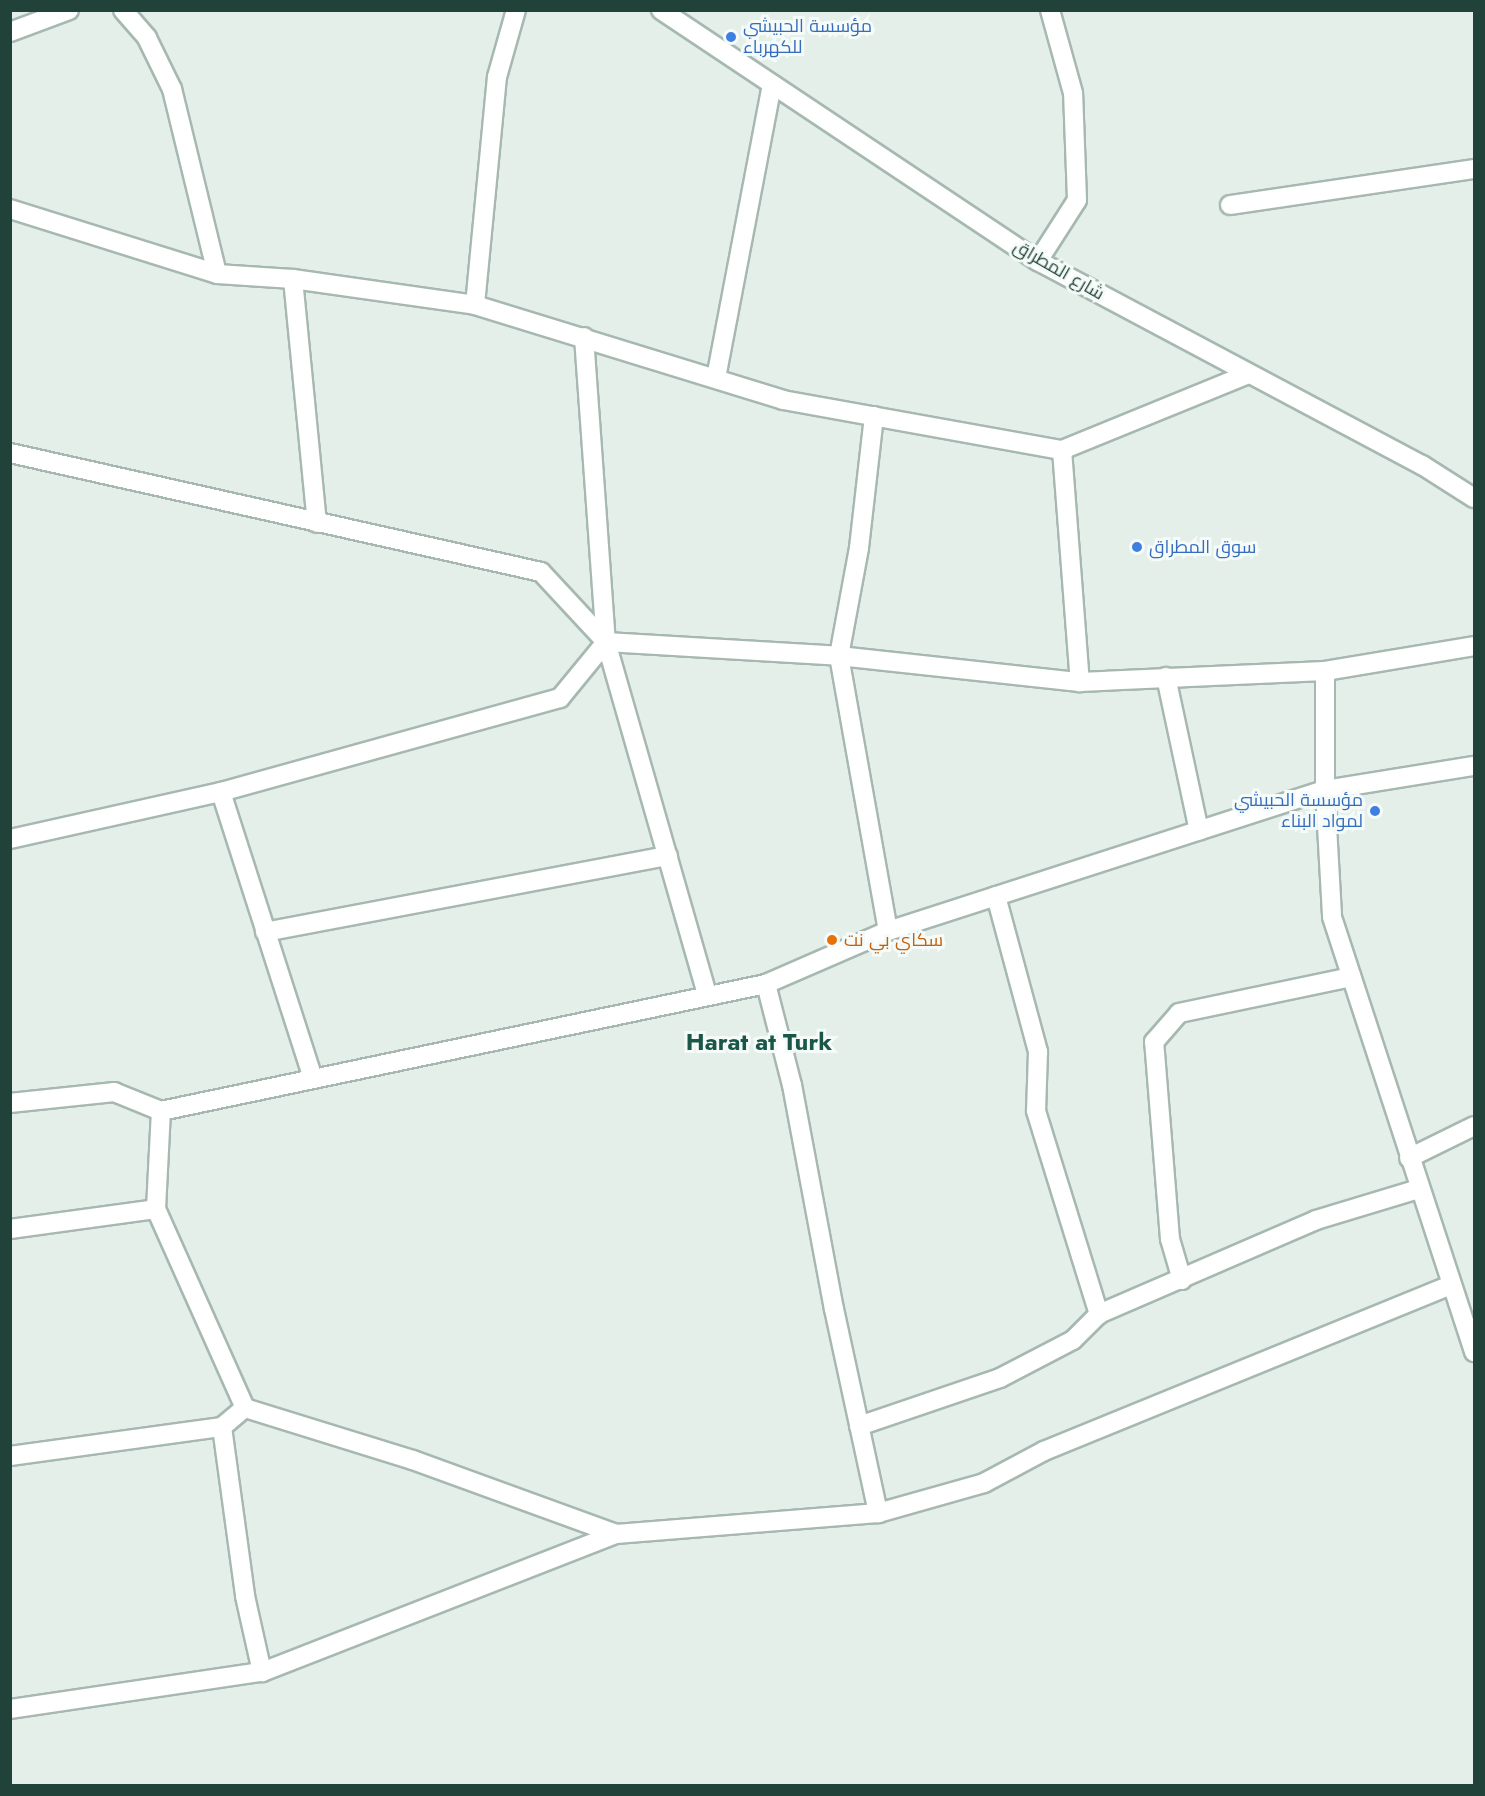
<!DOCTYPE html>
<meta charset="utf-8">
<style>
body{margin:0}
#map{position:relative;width:1485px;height:1796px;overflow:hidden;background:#e4efea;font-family:Jost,Cairo,sans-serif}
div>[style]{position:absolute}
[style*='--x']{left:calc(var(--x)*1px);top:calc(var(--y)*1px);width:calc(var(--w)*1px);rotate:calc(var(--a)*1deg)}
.roads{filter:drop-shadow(2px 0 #a6b8b1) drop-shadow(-2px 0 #a6b8b1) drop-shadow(0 2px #a6b8b1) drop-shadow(0 -2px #a6b8b1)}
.street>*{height:18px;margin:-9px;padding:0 9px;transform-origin:9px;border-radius:9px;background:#fff}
.secondary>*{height:18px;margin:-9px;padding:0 9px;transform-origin:9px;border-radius:9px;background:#fff}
.dots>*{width:16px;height:16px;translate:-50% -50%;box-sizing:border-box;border:3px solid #f5fbf8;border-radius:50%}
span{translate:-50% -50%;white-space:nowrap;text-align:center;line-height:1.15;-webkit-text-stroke:6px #f5fbf8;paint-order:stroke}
.shop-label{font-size:18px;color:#366cbe}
.left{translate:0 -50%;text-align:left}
.right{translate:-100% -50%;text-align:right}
.street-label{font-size:18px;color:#214239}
.food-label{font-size:18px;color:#c56008}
.district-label{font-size:24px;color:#1b5748;font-weight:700}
.frame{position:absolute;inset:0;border:12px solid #214239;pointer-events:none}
</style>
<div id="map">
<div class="roads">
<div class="street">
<div style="--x:123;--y:10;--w:37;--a:49"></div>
<div style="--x:147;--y:38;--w:57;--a:63.9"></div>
<div style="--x:172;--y:89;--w:190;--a:76.3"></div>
<div style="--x:10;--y:32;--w:63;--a:-20.4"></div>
<div style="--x:1230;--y:205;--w:247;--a:-8.4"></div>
<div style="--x:10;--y:209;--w:217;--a:17.4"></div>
<div style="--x:217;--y:274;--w:76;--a:3.8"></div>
<div style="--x:293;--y:279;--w:184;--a:8.1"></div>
<div style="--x:475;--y:305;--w:322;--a:17.1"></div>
<div style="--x:783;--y:400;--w:283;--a:10.2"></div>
<div style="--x:1062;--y:450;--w:201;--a:-22.2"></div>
<div style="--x:1038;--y:261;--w:72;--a:-57.4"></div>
<div style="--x:1077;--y:200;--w:107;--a:-92.1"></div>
<div style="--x:1073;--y:93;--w:86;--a:-105.5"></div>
<div style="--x:293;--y:279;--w:245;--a:84.4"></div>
<div style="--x:475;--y:305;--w:229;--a:-84.5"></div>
<div style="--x:497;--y:77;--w:70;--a:-74.2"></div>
<div style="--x:584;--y:337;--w:306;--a:85.9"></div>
<div style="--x:606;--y:642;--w:367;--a:74"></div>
<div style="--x:716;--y:378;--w:299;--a:-79.2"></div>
<div style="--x:874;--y:416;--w:133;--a:96.5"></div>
<div style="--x:859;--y:548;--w:110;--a:100.5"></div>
<div style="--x:839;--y:656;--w:279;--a:79.9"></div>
<div style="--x:1062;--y:450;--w:233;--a:85.6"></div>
<div style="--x:10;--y:453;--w:544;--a:12.63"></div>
<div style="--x:541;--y:572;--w:96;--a:47.1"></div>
<div style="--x:606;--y:642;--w:233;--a:3.4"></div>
<div style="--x:839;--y:656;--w:242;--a:6.2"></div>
<div style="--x:1080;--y:682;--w:245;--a:-2.6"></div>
<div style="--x:1325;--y:671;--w:151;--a:-9.5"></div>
<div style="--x:1325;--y:671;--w:119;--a:90"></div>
<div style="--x:1325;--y:790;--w:127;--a:86.8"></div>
<div style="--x:1332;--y:917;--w:458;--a:71.9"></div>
<div style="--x:1166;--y:677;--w:157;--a:77.9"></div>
<div style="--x:221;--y:792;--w:298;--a:72.2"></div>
<div style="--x:10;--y:839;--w:216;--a:-12.6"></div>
<div style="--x:221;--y:792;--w:352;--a:-15.5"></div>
<div style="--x:560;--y:698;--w:72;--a:-50.6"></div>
<div style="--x:996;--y:896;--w:162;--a:74.9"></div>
<div style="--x:1038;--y:1052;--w:59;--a:91.9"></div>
<div style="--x:1036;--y:1111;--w:213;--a:72.8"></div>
<div style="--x:265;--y:932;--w:410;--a:-10.7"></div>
<div style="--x:766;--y:984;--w:104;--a:75.6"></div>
<div style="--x:792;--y:1085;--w:228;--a:79.4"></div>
<div style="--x:834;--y:1309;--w:209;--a:77.8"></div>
<div style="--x:10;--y:1103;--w:105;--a:-6"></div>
<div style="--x:114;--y:1092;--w:51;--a:22"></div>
<div style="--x:1409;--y:1158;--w:72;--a:-26.2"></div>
<div style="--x:156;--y:1209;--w:218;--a:65.9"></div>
<div style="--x:10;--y:1229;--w:147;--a:-7.8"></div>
<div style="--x:156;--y:1209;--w:98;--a:-87.1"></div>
<div style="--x:161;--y:1111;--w:618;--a:-11.86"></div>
<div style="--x:766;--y:984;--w:133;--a:-23.5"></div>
<div style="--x:888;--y:931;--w:459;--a:-17.9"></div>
<div style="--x:1325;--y:790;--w:151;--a:-9.2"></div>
<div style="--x:1182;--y:1280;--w:43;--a:-106.3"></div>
<div style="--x:1170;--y:1239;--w:198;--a:-94.6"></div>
<div style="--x:1154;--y:1042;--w:38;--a:-49"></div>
<div style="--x:1179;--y:1013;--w:176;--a:-11.8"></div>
<div style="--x:859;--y:1426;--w:149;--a:-18.8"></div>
<div style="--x:1000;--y:1378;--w:82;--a:-27.5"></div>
<div style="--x:1073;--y:1340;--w:37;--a:-45"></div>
<div style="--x:1099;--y:1314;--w:236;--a:-23.4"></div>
<div style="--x:1316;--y:1220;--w:108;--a:-16.8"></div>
<div style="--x:222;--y:1427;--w:171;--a:82.2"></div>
<div style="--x:245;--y:1596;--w:78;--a:77.4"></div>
<div style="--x:10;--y:1456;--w:214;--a:-7.8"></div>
<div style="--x:222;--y:1427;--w:30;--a:-40"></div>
<div style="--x:245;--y:1408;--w:176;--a:17.2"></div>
<div style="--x:413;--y:1460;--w:216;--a:20"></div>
<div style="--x:10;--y:1709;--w:255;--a:-8.4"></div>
<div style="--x:262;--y:1672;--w:380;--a:-21.3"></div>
<div style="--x:616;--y:1534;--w:263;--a:-4.6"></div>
<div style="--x:878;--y:1513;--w:110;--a:-15.8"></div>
<div style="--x:984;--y:1483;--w:68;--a:-28.1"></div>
<div style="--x:1044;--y:1451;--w:440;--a:-22.2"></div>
</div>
<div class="secondary">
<div style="--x:661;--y:10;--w:453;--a:33.7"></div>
<div style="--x:1038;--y:261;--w:435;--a:28"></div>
<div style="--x:1422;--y:465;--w:62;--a:32.4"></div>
</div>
</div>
<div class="dots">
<div style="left:731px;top:37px;background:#3f7fe0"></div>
<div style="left:1137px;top:547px;background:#3f7fe0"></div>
<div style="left:1375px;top:811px;background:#3f7fe0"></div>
<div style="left:832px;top:940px;background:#e8710a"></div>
</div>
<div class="shop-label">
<span class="left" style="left:743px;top:37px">مؤسسة الحبيشي<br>للكهرباء</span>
<span class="left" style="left:1149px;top:547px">سوق المطراق</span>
<span class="right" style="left:1363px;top:811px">مؤسسة الحبيشي<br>لمواد البناء</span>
</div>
<div class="street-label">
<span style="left:1059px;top:270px;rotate:30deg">شارع المطراق</span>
</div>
<div class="food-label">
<span class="left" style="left:844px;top:940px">سكاي بي نت</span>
</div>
<div class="district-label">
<span style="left:759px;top:1042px">Harat at Turk</span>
</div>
<div class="frame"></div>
</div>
